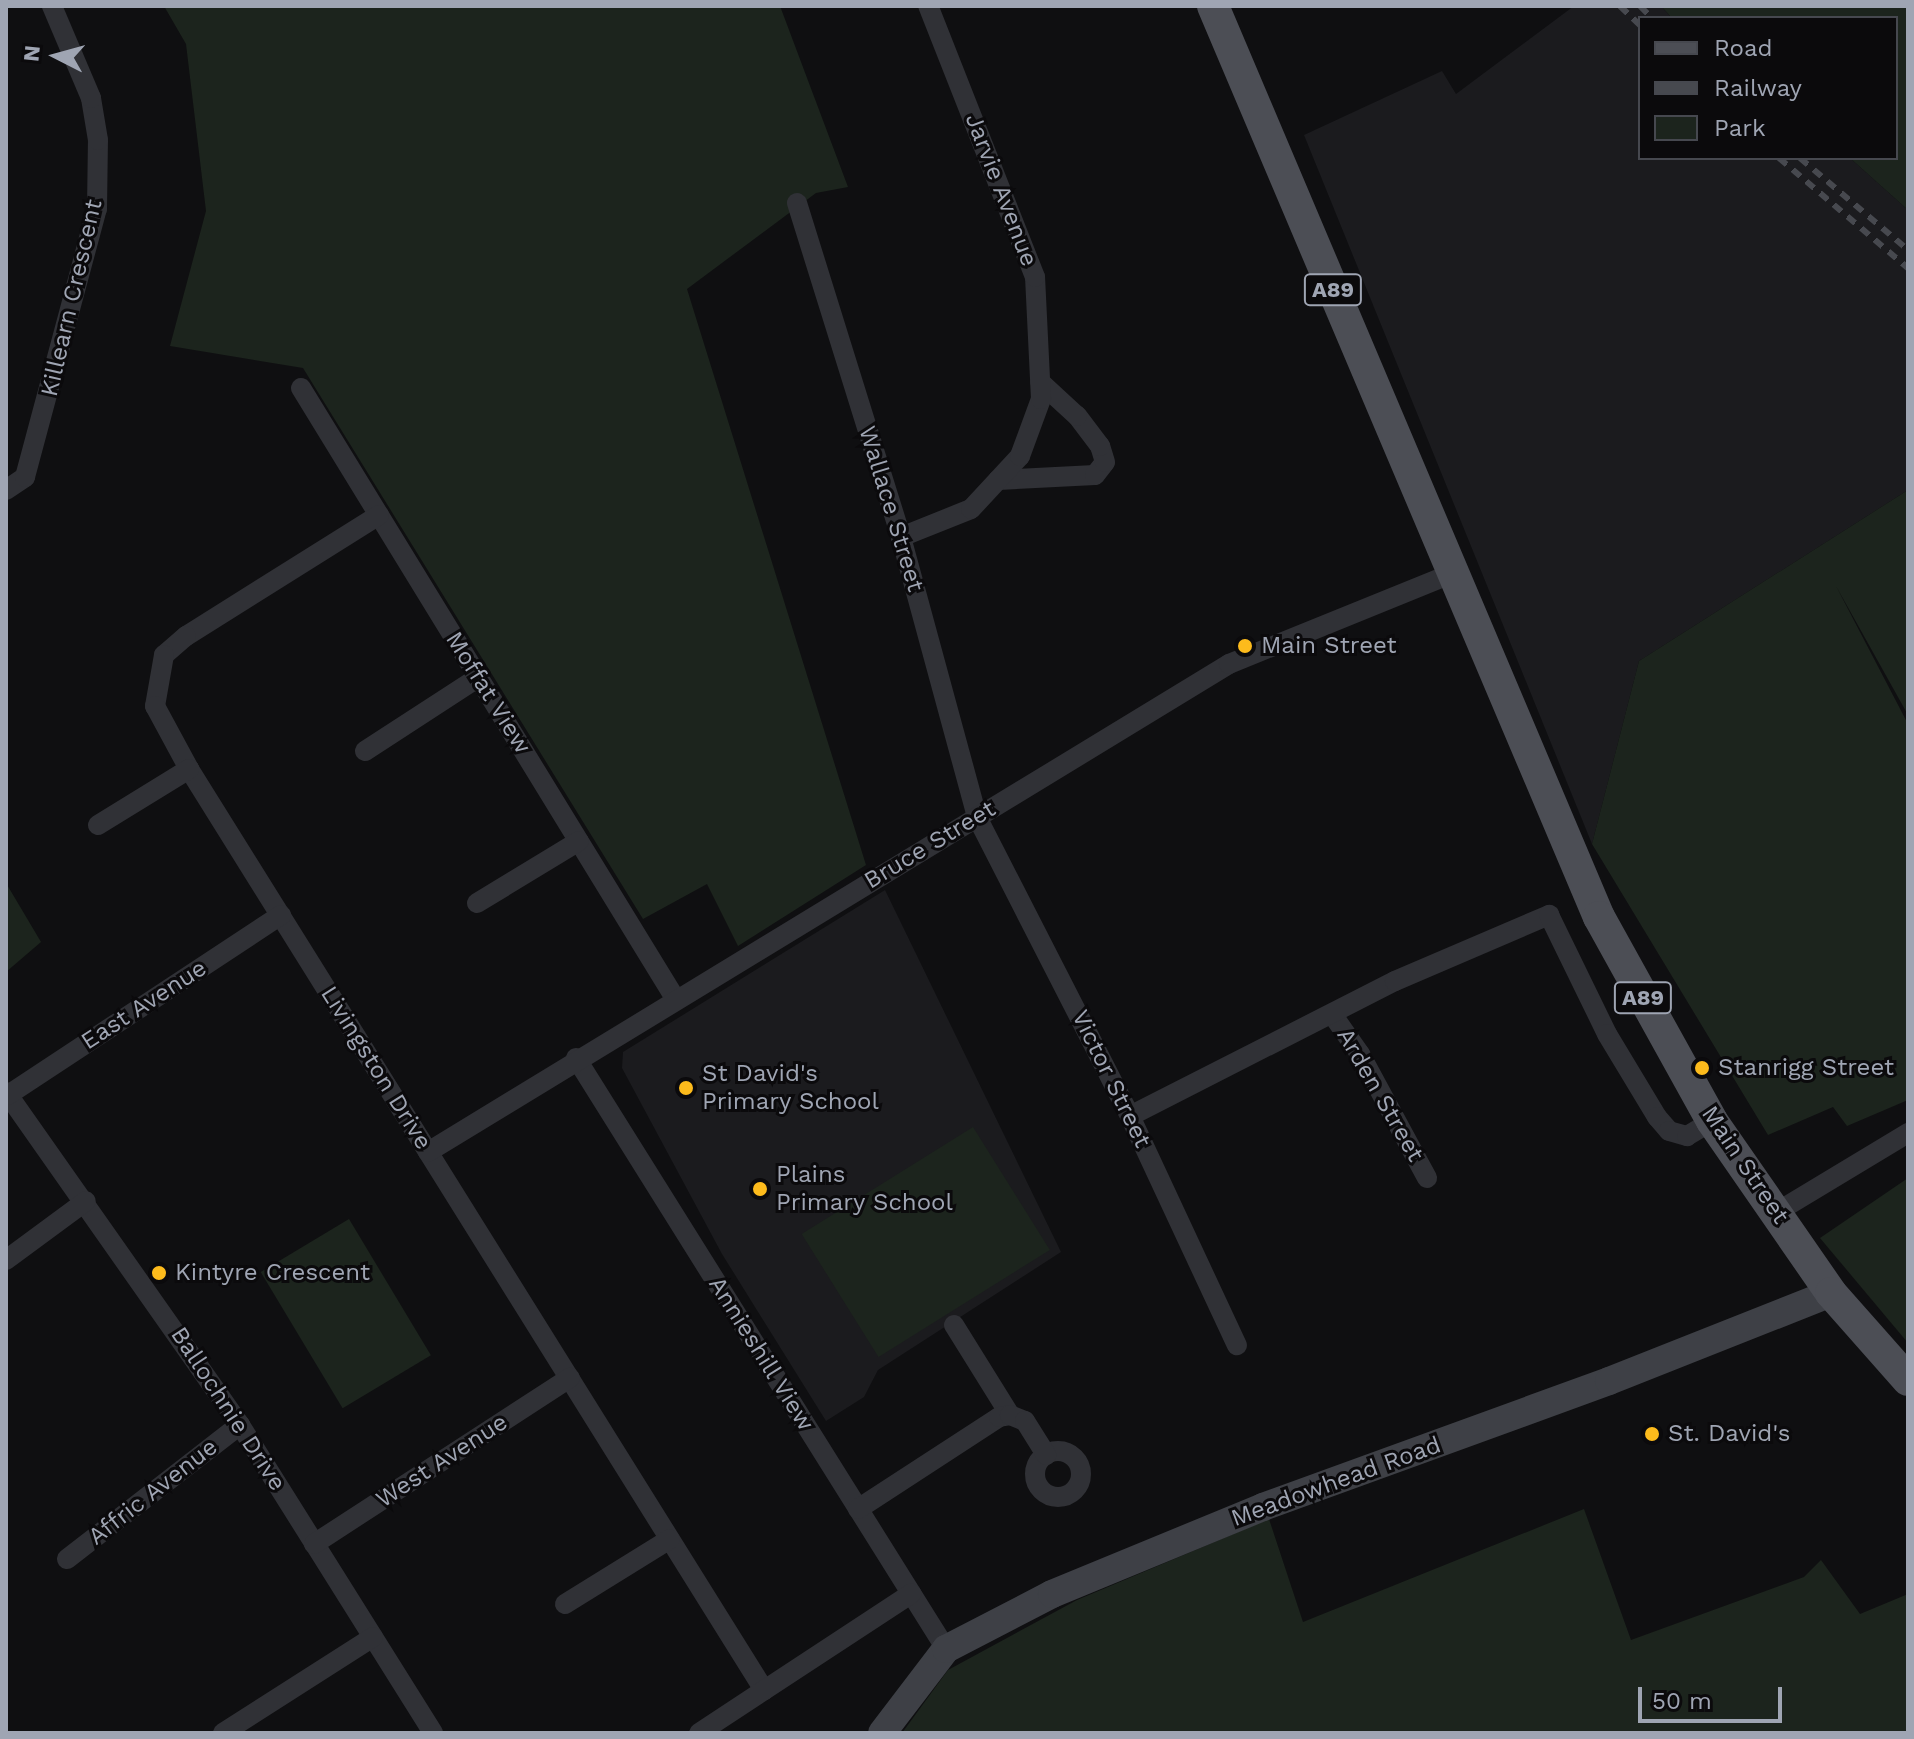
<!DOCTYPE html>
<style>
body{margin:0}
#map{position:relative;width:1914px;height:1739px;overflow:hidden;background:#0f0f11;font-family:"Work Sans",sans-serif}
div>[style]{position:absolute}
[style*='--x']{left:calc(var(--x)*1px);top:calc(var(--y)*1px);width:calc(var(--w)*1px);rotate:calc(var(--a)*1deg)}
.built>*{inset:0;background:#1b1b1e}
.green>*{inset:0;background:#1c241d;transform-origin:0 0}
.street>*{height:20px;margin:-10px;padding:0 10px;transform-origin:10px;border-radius:10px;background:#303136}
.street>.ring{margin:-10px;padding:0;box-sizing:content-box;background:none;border:20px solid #303136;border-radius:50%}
.secondary>*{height:28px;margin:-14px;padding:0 14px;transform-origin:14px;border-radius:14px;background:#3e4046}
.primary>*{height:32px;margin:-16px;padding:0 16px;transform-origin:16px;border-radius:16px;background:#4c4e55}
.rail>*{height:6px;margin-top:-3px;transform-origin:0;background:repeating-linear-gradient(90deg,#47494f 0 10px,transparent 0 18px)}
.dots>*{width:22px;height:22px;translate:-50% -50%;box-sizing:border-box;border:4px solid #0b0a0c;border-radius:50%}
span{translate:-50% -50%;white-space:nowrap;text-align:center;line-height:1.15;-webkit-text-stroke:6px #0b0a0c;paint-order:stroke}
.shield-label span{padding:2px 6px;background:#0b0a0c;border:2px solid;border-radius:6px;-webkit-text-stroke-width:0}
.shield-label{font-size:22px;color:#9fa5b3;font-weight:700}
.street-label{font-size:24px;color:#9fa5b3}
.poi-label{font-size:24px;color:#9fa5b3}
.left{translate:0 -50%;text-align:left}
.frame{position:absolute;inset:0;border:8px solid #9fa5b3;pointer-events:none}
.legend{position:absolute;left:1638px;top:16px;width:260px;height:144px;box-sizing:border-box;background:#0b0a0c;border:2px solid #46484f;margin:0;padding:10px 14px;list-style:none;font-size:24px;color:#9fa5b3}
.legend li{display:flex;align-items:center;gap:16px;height:40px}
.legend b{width:40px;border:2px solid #46484f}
.north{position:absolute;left:16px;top:16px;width:80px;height:80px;-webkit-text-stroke:6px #0b0a0c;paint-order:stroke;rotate:276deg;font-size:22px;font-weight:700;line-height:32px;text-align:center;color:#9fa5b3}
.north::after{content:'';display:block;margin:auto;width:28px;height:36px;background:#9fa5b3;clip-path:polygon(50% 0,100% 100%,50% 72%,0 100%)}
.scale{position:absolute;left:1638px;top:1687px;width:144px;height:36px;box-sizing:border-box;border:4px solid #9fa5b3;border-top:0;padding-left:10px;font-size:24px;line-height:28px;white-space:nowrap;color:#9fa5b3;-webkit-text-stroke:6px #0b0a0c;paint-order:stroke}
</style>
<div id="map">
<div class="built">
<div style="clip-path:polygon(1574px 6px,1661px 6px,1672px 18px,1640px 18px,1640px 158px,1850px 158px,1908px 210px,1908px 490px,1639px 661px,1592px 844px,1304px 135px,1442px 71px,1456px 94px)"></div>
<div style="clip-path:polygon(885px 890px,1061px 1252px,878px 1370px,864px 1397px,826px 1421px,722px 1254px,622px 1068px,623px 1052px)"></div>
</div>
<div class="green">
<div style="clip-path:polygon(164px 6px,780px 6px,848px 187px,816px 193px,687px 289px,866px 865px,738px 946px,707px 884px,643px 919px,303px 368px,170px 346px,206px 211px,186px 44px)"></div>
<div style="clip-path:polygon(1661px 6px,1908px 6px,1908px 210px,1850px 158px,1896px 158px,1896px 18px,1672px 18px)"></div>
<div style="clip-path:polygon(1908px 490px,1908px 715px,1836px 586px,1908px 724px,1908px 1100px,1847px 1126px,1833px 1107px,1768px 1135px,1592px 844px,1639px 661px)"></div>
<div style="clip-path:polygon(6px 883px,41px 942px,6px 972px)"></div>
<div style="left:973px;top:1127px;width:145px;height:202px;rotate:58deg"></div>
<div style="clip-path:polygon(1908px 1178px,1908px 1343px,1820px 1238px)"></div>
<div style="left:349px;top:1219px;width:159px;height:103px;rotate:59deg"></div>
<div style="clip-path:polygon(1584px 1509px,1631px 1640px,1804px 1577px,1821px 1560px,1860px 1614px,1908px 1594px,1908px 1733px,902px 1733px,948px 1670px,1077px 1600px,1269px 1519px,1303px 1622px)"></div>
</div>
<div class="street">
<div style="--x:797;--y:203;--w:350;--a:72.7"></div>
<div style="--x:901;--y:537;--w:290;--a:74.8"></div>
<div style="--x:977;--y:817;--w:336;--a:62.9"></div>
<div style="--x:1130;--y:1116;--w:253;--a:65"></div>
<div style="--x:301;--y:388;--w:716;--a:58.49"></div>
<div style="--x:998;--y:480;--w:97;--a:-3"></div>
<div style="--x:1095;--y:475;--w:16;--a:-52"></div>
<div style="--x:1105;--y:462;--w:17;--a:-107"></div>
<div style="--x:1100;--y:446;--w:38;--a:-127"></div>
<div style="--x:1077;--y:416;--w:50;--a:-137.4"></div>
<div style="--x:6;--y:490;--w:23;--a:-34"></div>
<div style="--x:25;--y:477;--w:278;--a:-75"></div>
<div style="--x:97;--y:209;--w:69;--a:-89.2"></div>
<div style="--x:98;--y:140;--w:43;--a:-99.5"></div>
<div style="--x:91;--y:98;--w:100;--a:-113"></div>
<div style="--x:379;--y:515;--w:228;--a:147.9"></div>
<div style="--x:186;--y:636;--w:29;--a:139"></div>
<div style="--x:164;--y:655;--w:52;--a:100"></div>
<div style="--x:155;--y:706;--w:72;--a:61.6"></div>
<div style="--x:189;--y:769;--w:1086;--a:58.02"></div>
<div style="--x:901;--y:537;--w:75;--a:-21.8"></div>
<div style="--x:971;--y:509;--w:72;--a:-47.2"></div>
<div style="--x:1020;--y:456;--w:61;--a:-69.8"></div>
<div style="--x:1041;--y:399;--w:122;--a:-92.8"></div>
<div style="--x:1035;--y:277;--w:291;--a:-111.5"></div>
<div style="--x:365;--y:751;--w:136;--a:-33"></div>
<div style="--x:98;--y:825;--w:107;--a:-31.6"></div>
<div style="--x:477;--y:903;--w:119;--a:-31.3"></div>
<div style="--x:1332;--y:1014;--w:49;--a:55"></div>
<div style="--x:1360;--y:1054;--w:141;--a:61.6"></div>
<div style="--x:576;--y:1058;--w:697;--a:57.95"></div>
<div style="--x:6;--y:1092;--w:407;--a:54.9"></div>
<div style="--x:240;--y:1425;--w:363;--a:57.9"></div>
<div style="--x:8;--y:1095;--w:327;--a:-33.4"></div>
<div style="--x:1130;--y:1116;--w:297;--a:-27"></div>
<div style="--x:1395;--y:981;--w:168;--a:-23.2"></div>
<div style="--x:1549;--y:915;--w:132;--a:64"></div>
<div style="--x:1607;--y:1034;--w:97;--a:58.9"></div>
<div style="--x:1657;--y:1117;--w:18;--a:49"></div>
<div style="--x:1669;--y:1131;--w:19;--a:16"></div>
<div style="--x:1687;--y:1136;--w:29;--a:-31"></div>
<div style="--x:428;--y:1152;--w:938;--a:-31.35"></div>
<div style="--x:1229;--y:664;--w:240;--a:-22.1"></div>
<div style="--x:1777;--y:1212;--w:153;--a:-31.1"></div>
<div style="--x:6;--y:1260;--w:99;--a:-36.4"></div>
<div style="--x:954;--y:1325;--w:106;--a:58.1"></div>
<div class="ring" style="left:1035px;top:1451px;width:26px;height:26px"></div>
<div style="--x:858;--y:1509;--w:168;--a:-33.1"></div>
<div style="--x:999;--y:1417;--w:11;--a:-10"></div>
<div style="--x:1010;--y:1415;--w:16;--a:22"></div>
<div style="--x:1025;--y:1421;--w:40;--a:58"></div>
<div style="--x:314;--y:1544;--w:305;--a:-33"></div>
<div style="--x:67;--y:1559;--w:219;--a:-37.8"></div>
<div style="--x:565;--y:1604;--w:123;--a:-31.8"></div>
<div style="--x:223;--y:1733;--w:178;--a:-32.6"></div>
<div style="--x:699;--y:1733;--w:254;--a:-33.3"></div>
</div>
<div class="secondary">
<div style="--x:882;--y:1733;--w:106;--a:-52.7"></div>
<div style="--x:946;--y:1649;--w:119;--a:-27.4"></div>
<div style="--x:1052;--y:1594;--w:228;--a:-22.4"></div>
<div style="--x:1263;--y:1507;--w:368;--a:-20"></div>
<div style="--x:1609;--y:1381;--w:239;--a:-21.6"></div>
</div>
<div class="primary">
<div style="--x:1213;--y:6;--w:989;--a:67.04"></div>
<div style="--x:1599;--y:917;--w:233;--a:61"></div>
<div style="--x:1712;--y:1121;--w:209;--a:55.3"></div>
<div style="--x:1831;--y:1293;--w:116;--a:48.5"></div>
</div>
<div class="rail">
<div style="--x:1620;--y:6;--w:28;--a:44"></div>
<div style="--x:1640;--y:6;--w:17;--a:45"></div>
<div style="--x:1779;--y:158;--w:170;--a:40.5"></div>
<div style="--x:1800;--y:158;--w:142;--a:40.4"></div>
</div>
<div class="dots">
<div style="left:1245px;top:646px;background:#fdbb1c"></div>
<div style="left:1702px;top:1068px;background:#fdbb1c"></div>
<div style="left:686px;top:1088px;background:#fdbb1c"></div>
<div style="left:760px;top:1189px;background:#fdbb1c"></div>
<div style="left:159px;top:1273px;background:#fdbb1c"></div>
<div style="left:1652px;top:1434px;background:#fdbb1c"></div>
</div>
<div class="shield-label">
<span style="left:1333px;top:290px">A89</span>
<span style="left:1643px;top:998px">A89</span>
</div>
<div class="street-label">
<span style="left:1001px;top:190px;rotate:69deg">Jarvie Avenue</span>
<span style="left:72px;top:298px;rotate:-77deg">Killearn Crescent</span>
<span style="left:891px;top:509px;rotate:73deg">Wallace Street</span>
<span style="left:488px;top:693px;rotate:58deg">Moffat View</span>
<span style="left:930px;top:845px;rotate:-31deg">Bruce Street</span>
<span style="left:144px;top:1005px;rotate:-33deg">East Avenue</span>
<span style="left:376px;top:1068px;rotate:58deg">Livingston Drive</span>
<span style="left:1111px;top:1079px;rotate:64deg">Victor Street</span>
<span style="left:1380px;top:1095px;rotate:60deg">Arden Street</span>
<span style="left:1745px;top:1165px;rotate:56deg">Main Street</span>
<span style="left:761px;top:1354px;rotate:58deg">Annieshill View</span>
<span style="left:228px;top:1409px;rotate:57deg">Ballochnie Drive</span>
<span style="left:442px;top:1461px;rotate:-33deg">West Avenue</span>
<span style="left:1336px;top:1482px;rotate:-20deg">Meadowhead Road</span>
<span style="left:153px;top:1492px;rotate:-38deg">Affric Avenue</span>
</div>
<div class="poi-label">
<span class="left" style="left:1261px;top:646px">Main Street</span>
<span class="left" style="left:1718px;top:1068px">Stanrigg Street</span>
<span class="left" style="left:702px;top:1088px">St David's<br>Primary School</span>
<span class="left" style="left:776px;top:1189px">Plains<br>Primary School</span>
<span class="left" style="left:175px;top:1273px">Kintyre Crescent</span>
<span class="left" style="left:1668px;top:1434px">St. David's</span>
</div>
<div class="frame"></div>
<ul class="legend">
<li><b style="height:10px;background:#4c4e55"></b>Road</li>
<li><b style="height:10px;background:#47494f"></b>Railway</li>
<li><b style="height:22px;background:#1c241d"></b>Park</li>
</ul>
<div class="north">N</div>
<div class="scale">50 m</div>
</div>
